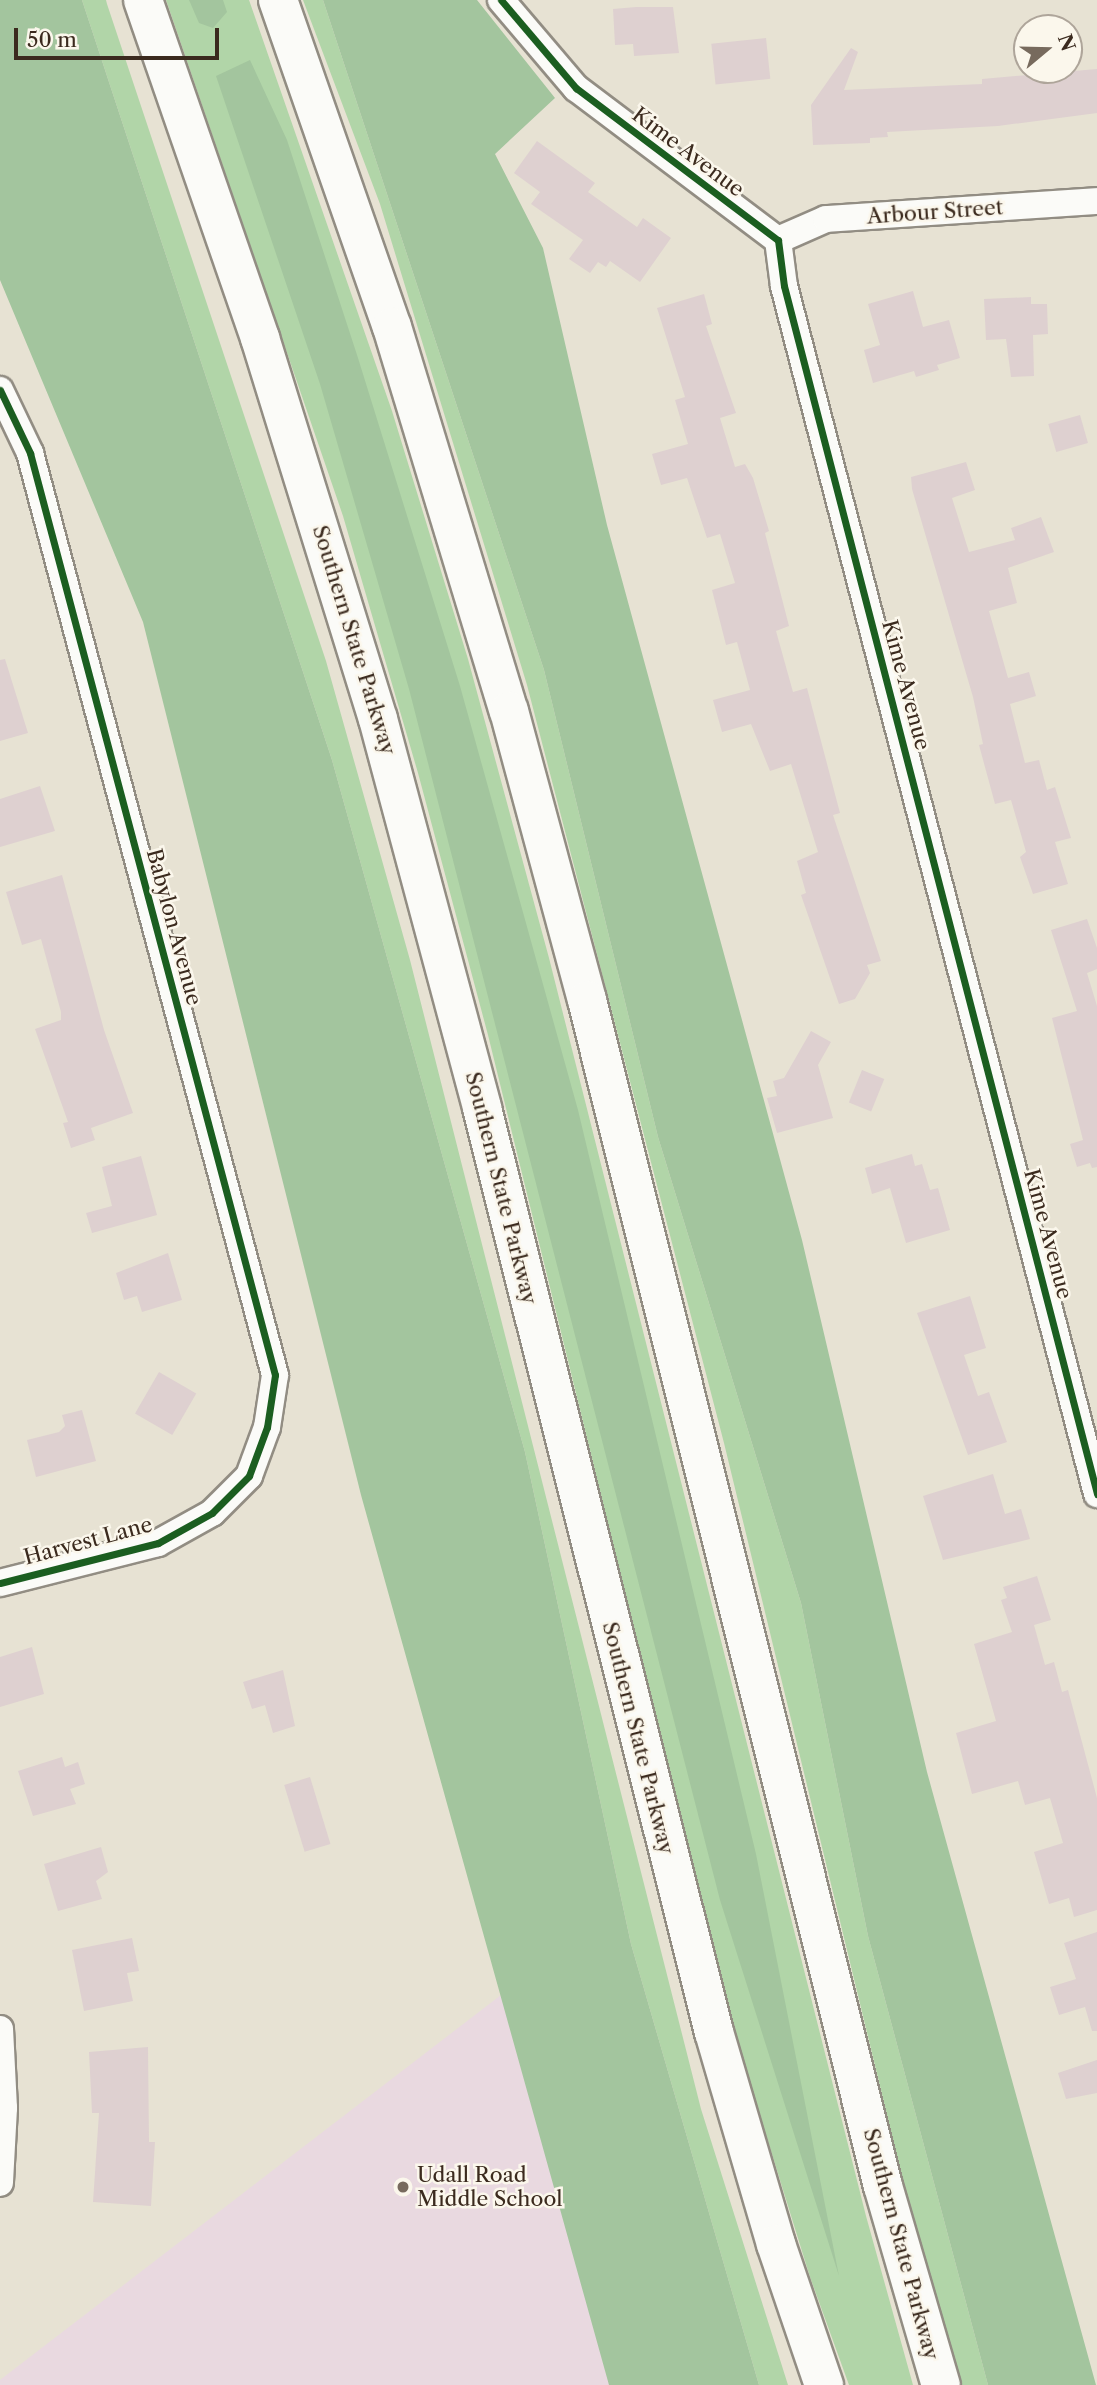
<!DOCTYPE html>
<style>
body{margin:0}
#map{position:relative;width:1097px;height:2385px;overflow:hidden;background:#e7e2d3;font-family:"Libre Caslon Text",serif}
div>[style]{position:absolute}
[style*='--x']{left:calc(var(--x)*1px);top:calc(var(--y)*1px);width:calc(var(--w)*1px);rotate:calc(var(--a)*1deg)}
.built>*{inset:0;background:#e9d9e0}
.green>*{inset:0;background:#b1d5a8}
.forest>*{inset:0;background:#a3c59e}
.building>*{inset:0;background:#ded0d0;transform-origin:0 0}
.roads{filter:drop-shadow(2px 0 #928d83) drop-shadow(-2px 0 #928d83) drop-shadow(0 2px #928d83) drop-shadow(0 -2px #928d83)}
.street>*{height:26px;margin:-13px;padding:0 13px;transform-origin:13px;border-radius:13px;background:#fbfbf8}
.highway>*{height:38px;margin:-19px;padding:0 19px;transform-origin:19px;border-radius:19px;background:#fbfbf8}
.cycleway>*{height:7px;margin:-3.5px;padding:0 3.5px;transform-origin:3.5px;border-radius:3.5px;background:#1b5e20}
.dots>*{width:19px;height:19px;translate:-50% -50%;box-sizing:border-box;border:4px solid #fbf7ec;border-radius:50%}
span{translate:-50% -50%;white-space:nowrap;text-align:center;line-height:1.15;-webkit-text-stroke:5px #fbf7ec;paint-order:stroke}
.street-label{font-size:21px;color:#3b2a1e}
.poi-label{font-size:21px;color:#3b2a1e}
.left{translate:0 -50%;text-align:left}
.north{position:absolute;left:1013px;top:14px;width:70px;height:70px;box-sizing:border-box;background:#fbf7ec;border:2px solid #aea59a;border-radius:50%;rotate:71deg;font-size:19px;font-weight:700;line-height:28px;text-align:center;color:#3b2a1e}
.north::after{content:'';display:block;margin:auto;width:24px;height:32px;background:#776a5d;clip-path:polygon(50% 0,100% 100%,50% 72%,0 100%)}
.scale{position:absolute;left:14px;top:28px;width:205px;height:32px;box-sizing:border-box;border:4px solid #3b2a1e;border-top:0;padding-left:9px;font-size:21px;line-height:24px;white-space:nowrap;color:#3b2a1e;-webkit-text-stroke:5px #fbf7ec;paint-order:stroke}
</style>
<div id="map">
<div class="built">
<div style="clip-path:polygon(501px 1995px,612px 2385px,0 2385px,0 2380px)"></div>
</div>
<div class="green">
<div style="clip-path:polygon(82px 0,106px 0,107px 4px,326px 661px,410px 960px,701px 2109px,788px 2385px,759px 2385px,631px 1944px,525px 1452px,332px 760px)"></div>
<div style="clip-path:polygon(166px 0,249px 0,392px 411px,468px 659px,549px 958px,866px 2216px,913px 2385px,849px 2385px,810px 2277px,728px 2012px,488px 1035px,418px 773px,343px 516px)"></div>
<div style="clip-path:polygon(303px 0,323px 0,544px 670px,658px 1137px,801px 1603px,868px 1936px,988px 2385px,962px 2385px,920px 2251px,724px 1443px,527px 685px,380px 204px)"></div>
</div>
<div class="forest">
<div style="clip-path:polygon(0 0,82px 0,332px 760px,525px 1452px,631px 1944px,759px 2385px,609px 2385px,361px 1495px,143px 622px,0 280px)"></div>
<div style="clip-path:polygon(189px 0,223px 0,227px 12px,213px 28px,199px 23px)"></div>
<div style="clip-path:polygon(323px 0,477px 0,555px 98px,495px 154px,543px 248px,607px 525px,802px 1240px,927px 1772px,1096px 2385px,988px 2385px,868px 1936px,801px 1603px,658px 1137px,544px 670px)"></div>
<div style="clip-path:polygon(250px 60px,287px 140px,358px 358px,460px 686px,578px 1110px,756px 1854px,839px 2276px,720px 1900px,409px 689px,320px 384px,216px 76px)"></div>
</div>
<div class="building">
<div style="clip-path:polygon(636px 7px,673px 7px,679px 53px,634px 56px,633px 44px,615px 45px,613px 9px)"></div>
<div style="left:766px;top:38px;width:41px;height:55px;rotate:84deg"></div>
<div style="clip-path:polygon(851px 48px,858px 52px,844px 90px,982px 84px,982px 79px,1097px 69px,1097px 113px,998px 126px,887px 132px,888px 137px,870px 138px,870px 143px,813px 145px,811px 105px)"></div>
<div style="clip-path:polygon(537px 141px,595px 183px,588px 192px,637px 227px,643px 218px,671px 238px,640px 282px,610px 261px,606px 267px,598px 262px,590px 273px,569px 259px,583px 240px,531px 204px,540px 192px,514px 173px)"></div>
<div style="clip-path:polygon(913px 291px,923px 327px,949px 320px,960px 358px,937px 365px,939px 370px,916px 377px,914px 371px,873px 383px,864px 350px,880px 345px,868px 304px)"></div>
<div style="clip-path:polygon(704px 294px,712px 324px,706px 326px,736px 413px,720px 418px,735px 467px,745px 464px,753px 478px,769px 531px,765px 533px,789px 626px,776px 631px,793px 692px,807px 688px,840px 813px,833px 815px,881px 961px,867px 965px,870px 973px,855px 999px,839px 1004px,801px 895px,806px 893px,797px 861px,818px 852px,791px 764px,770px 771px,751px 724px,722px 732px,713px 700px,750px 690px,737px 642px,726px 645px,712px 590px,735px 583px,720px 534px,707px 538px,687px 478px,661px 485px,652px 454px,688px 444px,675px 400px,685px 397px,657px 308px)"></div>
<div style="clip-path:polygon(1031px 297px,1031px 304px,1047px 304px,1048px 334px,1033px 335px,1034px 376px,1011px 377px,1006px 339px,986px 340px,984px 299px)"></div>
<div style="left:1080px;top:415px;width:29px;height:33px;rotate:74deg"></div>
<div style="clip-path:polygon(966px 462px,975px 490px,952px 498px,969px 552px,1015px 540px,1011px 528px,1041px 517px,1054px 552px,1008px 568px,1017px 603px,989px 611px,1008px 678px,1029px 672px,1036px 696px,1010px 704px,1025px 763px,1039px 760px,1047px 790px,1055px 787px,1071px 838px,1055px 842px,1068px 884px,1033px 894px,1020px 857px,1026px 852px,1011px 800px,995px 804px,979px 745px,983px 744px,973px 697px,912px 489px,911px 477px)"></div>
<div style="clip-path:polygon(5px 659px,28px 733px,0 741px,0 660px)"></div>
<div style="clip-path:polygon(40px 786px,55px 831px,0 847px,0 799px)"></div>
<div style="clip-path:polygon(62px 875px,104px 1030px,133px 1113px,91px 1128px,95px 1140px,71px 1148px,63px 1123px,68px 1122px,35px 1029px,61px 1020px,61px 1012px,41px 939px,22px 945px,6px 892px)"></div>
<div style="clip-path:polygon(1087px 919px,1097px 948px,1097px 969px,1087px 973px,1097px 1006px,1097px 1167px,1092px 1168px,1090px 1163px,1077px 1167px,1070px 1144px,1083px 1140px,1052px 1018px,1077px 1011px,1051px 930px)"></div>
<div style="clip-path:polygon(811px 1031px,831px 1042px,818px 1065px,833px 1118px,777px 1133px,767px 1098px,777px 1096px,773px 1081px,784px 1078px)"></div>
<div style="left:862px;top:1070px;width:24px;height:35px;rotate:22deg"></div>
<div style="clip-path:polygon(912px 1154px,915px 1166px,922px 1164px,930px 1190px,938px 1188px,950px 1230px,906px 1243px,890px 1188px,872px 1194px,865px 1168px)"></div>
<div style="clip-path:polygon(141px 1156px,157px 1215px,92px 1233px,86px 1213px,112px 1206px,102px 1167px)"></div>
<div style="clip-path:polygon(168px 1253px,182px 1300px,142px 1312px,137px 1296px,124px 1300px,116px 1273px)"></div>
<div style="clip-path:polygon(970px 1296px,986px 1348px,964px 1355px,978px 1396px,989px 1392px,1007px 1442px,968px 1455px,917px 1313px)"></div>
<div style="left:159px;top:1372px;width:43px;height:48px;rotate:30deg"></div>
<div style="clip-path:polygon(82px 1410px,96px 1461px,36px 1477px,27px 1440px,59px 1432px,65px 1426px,62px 1415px)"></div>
<div style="clip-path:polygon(993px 1474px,1005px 1514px,1021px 1509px,1030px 1539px,943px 1560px,923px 1496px)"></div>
<div style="clip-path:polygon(1037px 1576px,1051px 1620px,1034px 1625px,1045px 1665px,1054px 1662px,1062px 1692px,1068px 1690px,1097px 1798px,1097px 1910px,1074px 1917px,1069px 1898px,1049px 1904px,1034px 1852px,1063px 1843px,1050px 1798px,1025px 1805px,1018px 1781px,972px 1794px,956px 1733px,996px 1721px,974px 1644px,1012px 1632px,1001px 1600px,1007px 1598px,1003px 1587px)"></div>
<div style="clip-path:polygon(32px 1647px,44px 1694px,0 1707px,0 1657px)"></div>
<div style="clip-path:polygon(283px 1670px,295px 1726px,273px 1733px,265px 1705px,252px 1709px,243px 1682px)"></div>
<div style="clip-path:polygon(62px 1757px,65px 1767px,78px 1762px,85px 1784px,70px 1789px,76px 1804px,33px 1816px,18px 1771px)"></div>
<div style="left:310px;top:1777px;width:70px;height:27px;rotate:73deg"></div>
<div style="clip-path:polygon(101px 1847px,108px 1872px,96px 1881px,102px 1899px,58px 1911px,44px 1864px)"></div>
<div style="clip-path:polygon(1097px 1932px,1097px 2031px,1092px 2031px,1085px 2007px,1059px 2015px,1050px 1987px,1076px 1979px,1064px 1943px)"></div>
<div style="clip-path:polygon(132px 1938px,139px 1971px,127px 1973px,133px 2001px,84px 2011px,72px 1950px)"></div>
<div style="clip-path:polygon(148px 2047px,149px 2142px,155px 2142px,151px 2206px,93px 2202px,99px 2113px,92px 2113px,89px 2052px)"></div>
<div style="clip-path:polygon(1097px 2060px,1097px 2093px,1066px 2099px,1058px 2073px)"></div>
</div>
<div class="roads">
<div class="street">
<div style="--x:501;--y:0;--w:116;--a:49.6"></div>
<div style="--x:576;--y:88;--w:253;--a:37"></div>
<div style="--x:778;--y:240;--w:46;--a:82.6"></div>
<div style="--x:784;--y:286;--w:1248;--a:75.47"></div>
<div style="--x:778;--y:240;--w:52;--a:-23.6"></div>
<div style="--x:826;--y:219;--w:272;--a:-3.8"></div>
<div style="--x:0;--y:390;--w:70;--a:64.5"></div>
<div style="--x:30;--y:453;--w:954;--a:75.12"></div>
<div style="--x:275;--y:1375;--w:53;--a:98.7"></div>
<div style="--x:267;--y:1427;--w:52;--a:110.2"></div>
<div style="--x:249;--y:1476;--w:52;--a:135"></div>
<div style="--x:212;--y:1513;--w:62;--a:150.9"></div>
<div style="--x:158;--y:1543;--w:163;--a:165.8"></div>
<div style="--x:0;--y:2029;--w:79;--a:87.1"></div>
<div style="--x:4;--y:2108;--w:75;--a:93.1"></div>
</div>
<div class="highway">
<div style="--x:143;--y:0;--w:358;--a:70.9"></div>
<div style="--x:260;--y:338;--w:399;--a:72.8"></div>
<div style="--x:378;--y:719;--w:403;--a:75"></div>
<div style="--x:482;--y:1108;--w:953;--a:75.91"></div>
<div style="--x:714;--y:2032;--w:221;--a:73.7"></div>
<div style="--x:776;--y:2244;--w:149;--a:71.2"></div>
<div style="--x:278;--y:0;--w:346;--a:70.8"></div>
<div style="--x:392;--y:327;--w:401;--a:73.1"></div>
<div style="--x:509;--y:711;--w:299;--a:74.9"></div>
<div style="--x:587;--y:1000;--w:1222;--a:75.99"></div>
<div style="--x:883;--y:2186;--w:207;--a:73.8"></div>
</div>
</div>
<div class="cycleway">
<div style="--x:501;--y:0;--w:116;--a:49.6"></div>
<div style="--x:576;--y:88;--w:253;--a:37"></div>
<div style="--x:778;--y:240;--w:46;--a:82.6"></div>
<div style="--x:784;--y:286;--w:1248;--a:75.47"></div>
<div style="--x:0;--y:390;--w:70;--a:64.5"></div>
<div style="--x:30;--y:453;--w:954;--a:75.12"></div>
<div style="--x:275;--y:1375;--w:53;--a:98.7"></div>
<div style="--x:267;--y:1427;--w:52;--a:110.2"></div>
<div style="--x:249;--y:1476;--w:52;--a:135"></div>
<div style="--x:212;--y:1513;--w:62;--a:150.9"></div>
<div style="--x:158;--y:1543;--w:163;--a:165.8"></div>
</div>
<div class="dots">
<div style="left:403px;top:2187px;background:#776a5d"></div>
</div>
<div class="street-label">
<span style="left:688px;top:152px;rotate:37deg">Kime Avenue</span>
<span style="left:935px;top:212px;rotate:-4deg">Arbour Street</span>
<span style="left:354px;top:640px;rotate:73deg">Southern State Parkway</span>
<span style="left:906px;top:685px;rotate:75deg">Kime Avenue</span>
<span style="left:174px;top:927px;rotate:75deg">Babylon Avenue</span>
<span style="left:501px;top:1188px;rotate:76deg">Southern State Parkway</span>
<span style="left:1048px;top:1234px;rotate:75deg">Kime Avenue</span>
<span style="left:88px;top:1541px;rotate:-15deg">Harvest Lane</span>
<span style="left:638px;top:1738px;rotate:76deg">Southern State Parkway</span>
<span style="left:901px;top:2244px;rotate:75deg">Southern State Parkway</span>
</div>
<div class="poi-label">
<span class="left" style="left:417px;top:2187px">Udall Road<br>Middle School</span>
</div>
<div class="north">N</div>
<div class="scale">50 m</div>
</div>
